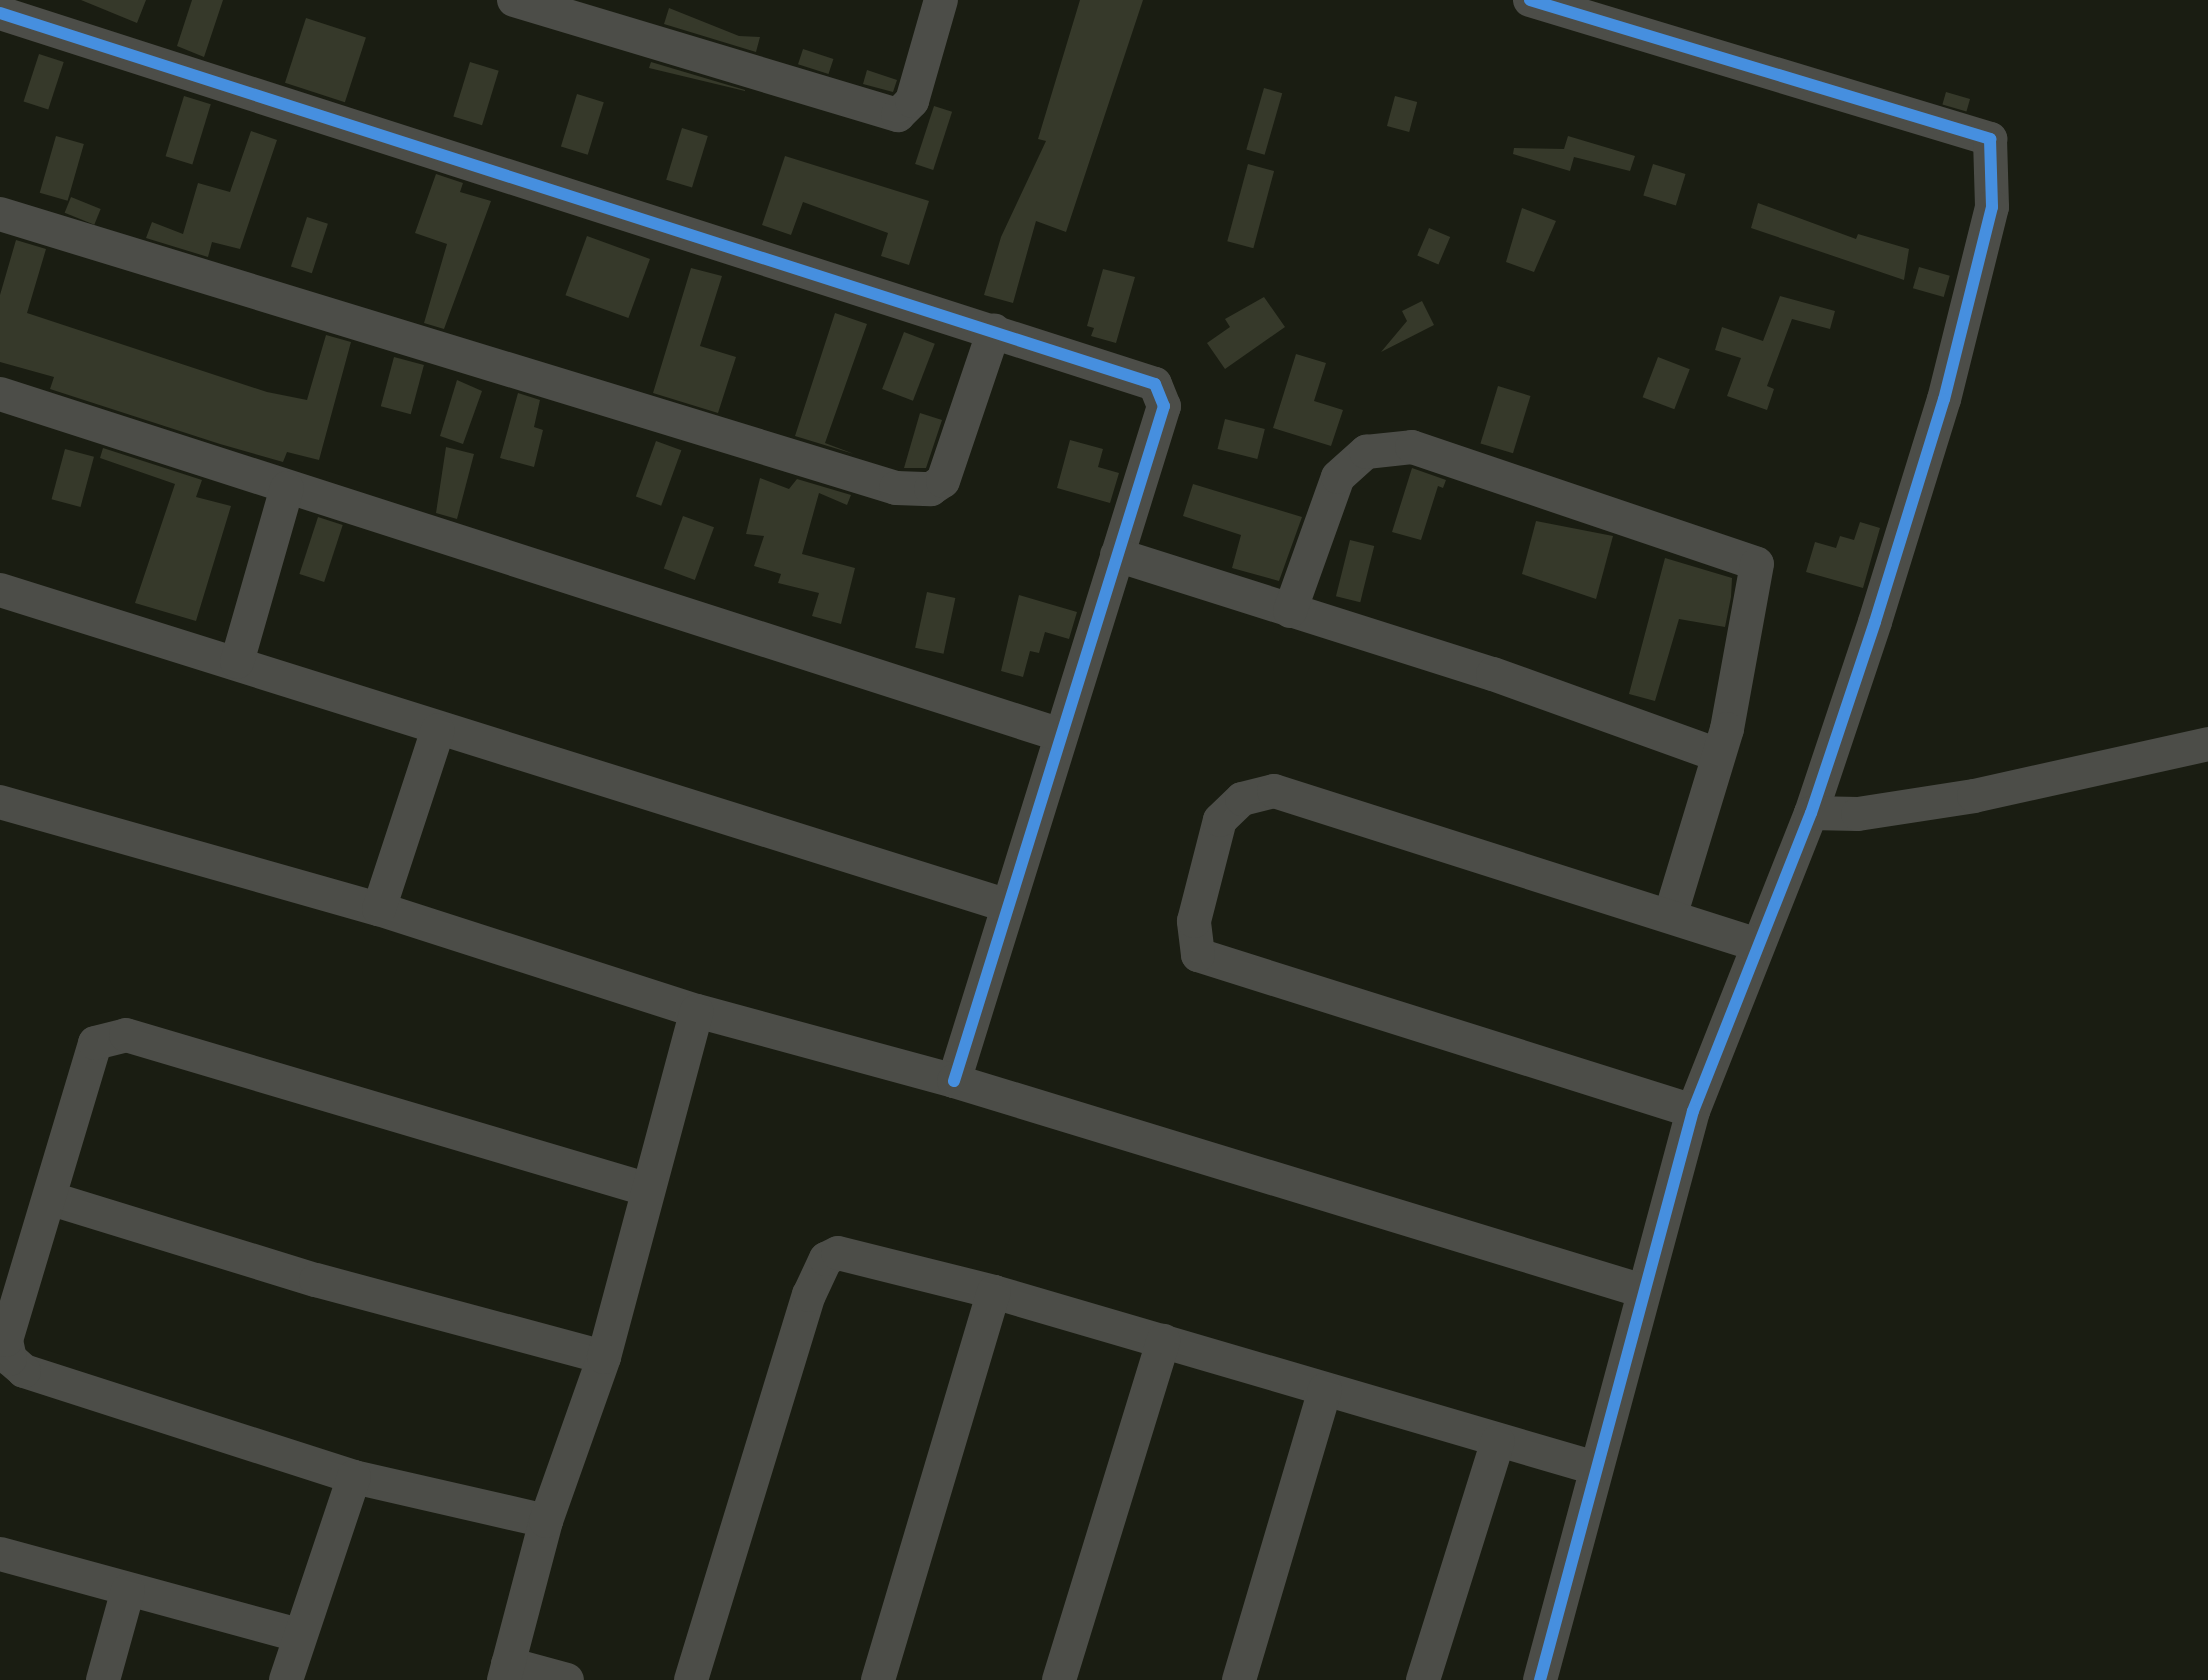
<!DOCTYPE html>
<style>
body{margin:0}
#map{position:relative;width:2208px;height:1680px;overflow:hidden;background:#1a1d12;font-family:Signika,sans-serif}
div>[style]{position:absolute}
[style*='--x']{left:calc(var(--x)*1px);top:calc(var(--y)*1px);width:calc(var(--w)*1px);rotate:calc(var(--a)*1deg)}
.building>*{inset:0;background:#36392a;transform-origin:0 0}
.minor>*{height:34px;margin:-17px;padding:0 17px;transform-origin:17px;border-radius:17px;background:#4c4d48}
.cycleway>*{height:12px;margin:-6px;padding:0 6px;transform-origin:6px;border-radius:6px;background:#468fdf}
span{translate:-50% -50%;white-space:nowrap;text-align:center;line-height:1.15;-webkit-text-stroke:6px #080a03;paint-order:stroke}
</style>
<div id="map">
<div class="building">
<div style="clip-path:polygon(81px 0,146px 0,137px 23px)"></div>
<div style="clip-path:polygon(192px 0,223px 0,204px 57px,177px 46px)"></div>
<div style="clip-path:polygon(1080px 0,1143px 0,1066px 232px,1036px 221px,1013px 303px,984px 295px,1001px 237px,1046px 141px,1038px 139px)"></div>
<div style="clip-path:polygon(669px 8px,739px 36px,760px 37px,756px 52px,664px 24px)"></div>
<div style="left:306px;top:18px;width:63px;height:68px;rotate:18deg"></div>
<div style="left:803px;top:49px;width:32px;height:16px;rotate:18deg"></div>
<div style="left:39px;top:54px;width:26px;height:50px;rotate:18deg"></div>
<div style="left:470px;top:62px;width:30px;height:57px;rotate:17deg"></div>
<div style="clip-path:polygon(651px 62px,745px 90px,745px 91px,649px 68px)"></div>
<div style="clip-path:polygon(867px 70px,897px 80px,893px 92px,863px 84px)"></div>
<div style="left:1264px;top:88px;width:19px;height:64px;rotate:16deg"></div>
<div style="left:1946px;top:92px;width:25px;height:13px;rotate:16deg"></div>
<div style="left:577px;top:94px;width:28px;height:55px;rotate:17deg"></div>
<div style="left:184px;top:96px;width:28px;height:63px;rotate:17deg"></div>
<div style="left:1395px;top:96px;width:23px;height:31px;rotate:15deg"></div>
<div style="left:934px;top:106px;width:19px;height:61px;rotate:18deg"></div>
<div style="left:682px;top:128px;width:27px;height:54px;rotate:17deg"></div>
<div style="clip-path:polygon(251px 131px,277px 140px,240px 249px,212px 242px,208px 257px,146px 238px,152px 222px,183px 234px,198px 183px,230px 192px)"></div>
<div style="left:56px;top:136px;width:29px;height:59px;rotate:16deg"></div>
<div style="clip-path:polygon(1568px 136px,1635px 156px,1630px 171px,1574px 157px,1570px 171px,1513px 154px,1514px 148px,1564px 149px)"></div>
<div style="clip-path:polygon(785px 156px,929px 201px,909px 265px,881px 256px,888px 233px,803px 202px,791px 235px,762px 225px)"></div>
<div style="left:1248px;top:164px;width:27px;height:80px;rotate:15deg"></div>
<div style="left:1653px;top:164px;width:34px;height:33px;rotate:17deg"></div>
<div style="clip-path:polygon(436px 174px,463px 183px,460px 192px,491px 201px,444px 329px,424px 323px,447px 244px,415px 233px)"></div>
<div style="left:71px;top:197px;width:32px;height:17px;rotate:22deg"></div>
<div style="clip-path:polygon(1758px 203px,1856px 239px,1858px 234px,1909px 249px,1904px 280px,1751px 228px)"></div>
<div style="clip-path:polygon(1522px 208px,1556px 221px,1534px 272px,1506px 262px)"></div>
<div style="left:307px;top:217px;width:22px;height:52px;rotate:18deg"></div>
<div style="left:1429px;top:228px;width:23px;height:30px;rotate:23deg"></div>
<div style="left:587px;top:236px;width:67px;height:63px;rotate:20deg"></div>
<div style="clip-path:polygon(16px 240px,46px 249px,27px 313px,267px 392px,307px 400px,326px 335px,351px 342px,319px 460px,287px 452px,283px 462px,220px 444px,50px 389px,54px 377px,0 362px,0 295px)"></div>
<div style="left:1919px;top:267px;width:32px;height:22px;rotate:16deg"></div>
<div style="clip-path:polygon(691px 268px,722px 276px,700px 346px,736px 357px,718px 413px,653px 393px)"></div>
<div style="clip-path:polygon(1103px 269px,1135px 277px,1116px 343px,1091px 336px,1094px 328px,1087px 326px)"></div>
<div style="clip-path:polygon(1780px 296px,1835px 311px,1830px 329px,1792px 319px,1767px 386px,1774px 389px,1767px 410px,1727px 396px,1741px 358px,1715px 350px,1722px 327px,1763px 341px)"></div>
<div style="clip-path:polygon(1264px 297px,1285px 327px,1225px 369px,1207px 343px,1230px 327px,1225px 319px)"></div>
<div style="clip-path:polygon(1422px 301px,1434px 325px,1381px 352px,1407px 321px,1402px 311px)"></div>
<div style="clip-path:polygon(835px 313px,867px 324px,825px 443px,854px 454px,795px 436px)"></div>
<div style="left:904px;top:332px;width:33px;height:61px;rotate:21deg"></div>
<div style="clip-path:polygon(1296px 354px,1326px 363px,1314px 401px,1343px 410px,1331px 446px,1273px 428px)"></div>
<div style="left:394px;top:357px;width:31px;height:51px;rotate:15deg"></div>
<div style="left:1658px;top:357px;width:34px;height:43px;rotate:21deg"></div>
<div style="clip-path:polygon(457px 380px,482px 391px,463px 444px,440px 436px)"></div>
<div style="left:1498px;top:386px;width:34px;height:60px;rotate:17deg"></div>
<div style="clip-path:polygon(518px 393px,540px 400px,534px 427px,543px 430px,534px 467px,500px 458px)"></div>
<div style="clip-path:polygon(920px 413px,942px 420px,926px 468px,904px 468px)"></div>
<div style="left:1225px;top:419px;width:41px;height:31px;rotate:14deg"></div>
<div style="clip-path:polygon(1070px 440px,1103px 449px,1098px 467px,1119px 473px,1110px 503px,1057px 488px)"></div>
<div style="left:656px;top:441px;width:27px;height:59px;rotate:20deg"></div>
<div style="clip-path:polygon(446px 447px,474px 454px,457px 519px,436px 513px)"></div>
<div style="clip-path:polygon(103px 448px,202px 480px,196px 497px,231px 506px,196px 621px,135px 603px,175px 484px,100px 458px)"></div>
<div style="left:65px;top:449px;width:30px;height:52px;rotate:15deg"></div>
<div style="clip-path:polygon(1412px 468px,1446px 480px,1443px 488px,1438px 486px,1421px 540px,1392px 532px)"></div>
<div style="clip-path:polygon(760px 478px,789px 489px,797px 479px,851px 495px,847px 505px,819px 493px,802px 554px,855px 568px,841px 624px,812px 616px,819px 593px,778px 583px,781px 574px,754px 566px,764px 536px,746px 534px)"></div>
<div style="clip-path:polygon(1193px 484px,1302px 517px,1279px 581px,1232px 568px,1241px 535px,1183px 516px)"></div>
<div style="left:683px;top:516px;width:33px;height:56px;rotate:20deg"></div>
<div style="left:318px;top:517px;width:26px;height:60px;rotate:18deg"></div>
<div style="clip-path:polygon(1536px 521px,1613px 536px,1596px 599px,1522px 574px)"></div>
<div style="clip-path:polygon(1860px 522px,1880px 528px,1863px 588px,1806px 572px,1815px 542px,1836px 548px,1840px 536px,1854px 540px)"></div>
<div style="left:1350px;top:540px;width:25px;height:58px;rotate:14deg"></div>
<div style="clip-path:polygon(1665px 558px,1732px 578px,1731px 597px,1725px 627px,1679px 619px,1655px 701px,1629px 694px)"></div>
<div style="left:927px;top:592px;width:29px;height:57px;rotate:12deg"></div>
<div style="clip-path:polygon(1019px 595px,1077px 612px,1069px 639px,1045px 632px,1039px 653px,1030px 651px,1023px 677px,1001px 671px)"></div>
</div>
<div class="minor">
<div style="--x:514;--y:0;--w:401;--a:16.7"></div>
<div style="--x:898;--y:115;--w:20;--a:-45"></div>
<div style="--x:912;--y:101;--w:105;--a:-74"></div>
<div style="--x:1530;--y:0;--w:481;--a:16.8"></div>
<div style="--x:1990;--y:139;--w:68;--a:88.3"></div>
<div style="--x:1992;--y:207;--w:198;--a:104"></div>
<div style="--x:1944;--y:399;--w:233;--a:107.2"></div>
<div style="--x:1875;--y:622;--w:201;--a:108.5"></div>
<div style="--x:1811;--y:813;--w:321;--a:111.6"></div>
<div style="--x:1693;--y:1111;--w:589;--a:105.05"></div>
<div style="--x:0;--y:13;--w:1213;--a:17.81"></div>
<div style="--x:1155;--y:384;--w:24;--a:68"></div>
<div style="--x:1164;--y:406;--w:707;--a:107.28"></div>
<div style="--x:0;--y:214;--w:937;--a:17"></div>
<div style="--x:896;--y:488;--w:35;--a:2"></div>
<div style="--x:931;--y:489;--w:14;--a:-34"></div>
<div style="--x:943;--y:481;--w:159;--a:-71.3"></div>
<div style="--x:0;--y:394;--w:1114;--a:17.82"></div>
<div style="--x:1117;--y:555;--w:394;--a:17.6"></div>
<div style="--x:1493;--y:674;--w:239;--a:19.8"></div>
<div style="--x:0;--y:590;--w:1053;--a:17.4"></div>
<div style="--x:1290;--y:611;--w:142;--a:-70.3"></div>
<div style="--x:1338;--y:477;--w:38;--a:-42"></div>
<div style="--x:1366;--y:452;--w:46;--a:-6.2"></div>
<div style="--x:1412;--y:447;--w:364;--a:18.7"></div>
<div style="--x:1757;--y:564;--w:168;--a:100.3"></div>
<div style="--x:1727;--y:729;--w:192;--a:106.9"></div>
<div style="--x:237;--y:662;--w:181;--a:-74"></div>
<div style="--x:0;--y:802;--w:394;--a:15.8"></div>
<div style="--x:379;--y:909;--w:334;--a:17.8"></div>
<div style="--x:697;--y:1011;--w:266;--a:15.2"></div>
<div style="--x:954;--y:1081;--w:720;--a:16.95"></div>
<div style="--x:1811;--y:813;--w:47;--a:1.2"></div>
<div style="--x:1858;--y:814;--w:117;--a:-8.8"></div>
<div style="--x:1974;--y:796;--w:240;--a:-12.5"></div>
<div style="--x:379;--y:909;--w:188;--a:-71.8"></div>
<div style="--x:1693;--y:1111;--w:519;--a:-162.51"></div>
<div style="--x:1198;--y:955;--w:34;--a:-97"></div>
<div style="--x:1194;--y:921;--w:104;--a:-75.6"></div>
<div style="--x:1220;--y:820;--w:30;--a:-44"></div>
<div style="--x:1242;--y:799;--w:33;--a:-14"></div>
<div style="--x:1274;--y:791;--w:505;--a:17.65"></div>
<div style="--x:52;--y:1199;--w:276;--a:17.1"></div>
<div style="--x:316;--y:1280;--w:298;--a:15"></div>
<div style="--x:546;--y:1521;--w:197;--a:-167.1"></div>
<div style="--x:354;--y:1477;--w:347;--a:-162.2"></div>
<div style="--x:24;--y:1371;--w:18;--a:-139"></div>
<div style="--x:10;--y:1359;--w:19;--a:-102"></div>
<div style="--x:6;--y:1340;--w:310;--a:-73.3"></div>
<div style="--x:95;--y:1043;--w:32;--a:-14"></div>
<div style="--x:126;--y:1035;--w:542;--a:16.5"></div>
<div style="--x:0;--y:1554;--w:309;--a:15.2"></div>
<div style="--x:508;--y:1664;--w:61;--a:15.2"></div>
<div style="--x:103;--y:1680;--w:93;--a:-74.5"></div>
<div style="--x:286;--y:1680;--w:214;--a:-71.5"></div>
<div style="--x:504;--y:1680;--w:164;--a:-75.2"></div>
<div style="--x:546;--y:1521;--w:174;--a:-70.5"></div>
<div style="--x:604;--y:1357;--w:358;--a:-75"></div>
<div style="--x:691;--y:1680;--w:403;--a:-73"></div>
<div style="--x:809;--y:1295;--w:40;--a:-65"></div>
<div style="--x:826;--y:1259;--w:13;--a:-27"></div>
<div style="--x:838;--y:1253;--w:161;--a:14"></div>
<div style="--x:994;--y:1292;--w:626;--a:16.32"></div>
<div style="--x:878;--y:1680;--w:405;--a:-73.4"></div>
<div style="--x:1059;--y:1680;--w:355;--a:-72.9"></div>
<div style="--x:1239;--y:1680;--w:303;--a:-73.5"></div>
<div style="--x:1423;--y:1680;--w:250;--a:-72.6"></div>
</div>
<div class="cycleway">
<div style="--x:1530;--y:0;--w:481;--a:16.8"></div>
<div style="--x:1990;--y:139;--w:68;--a:88.3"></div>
<div style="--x:1992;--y:207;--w:198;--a:104"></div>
<div style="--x:1944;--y:399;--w:233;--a:107.2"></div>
<div style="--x:1875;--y:622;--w:201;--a:108.5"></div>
<div style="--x:1811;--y:813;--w:321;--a:111.6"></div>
<div style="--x:1693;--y:1111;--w:589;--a:105.05"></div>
<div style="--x:0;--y:13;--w:1213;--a:17.81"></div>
<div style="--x:1155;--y:384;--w:24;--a:68"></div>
<div style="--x:1164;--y:406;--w:707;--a:107.28"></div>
</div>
</div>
